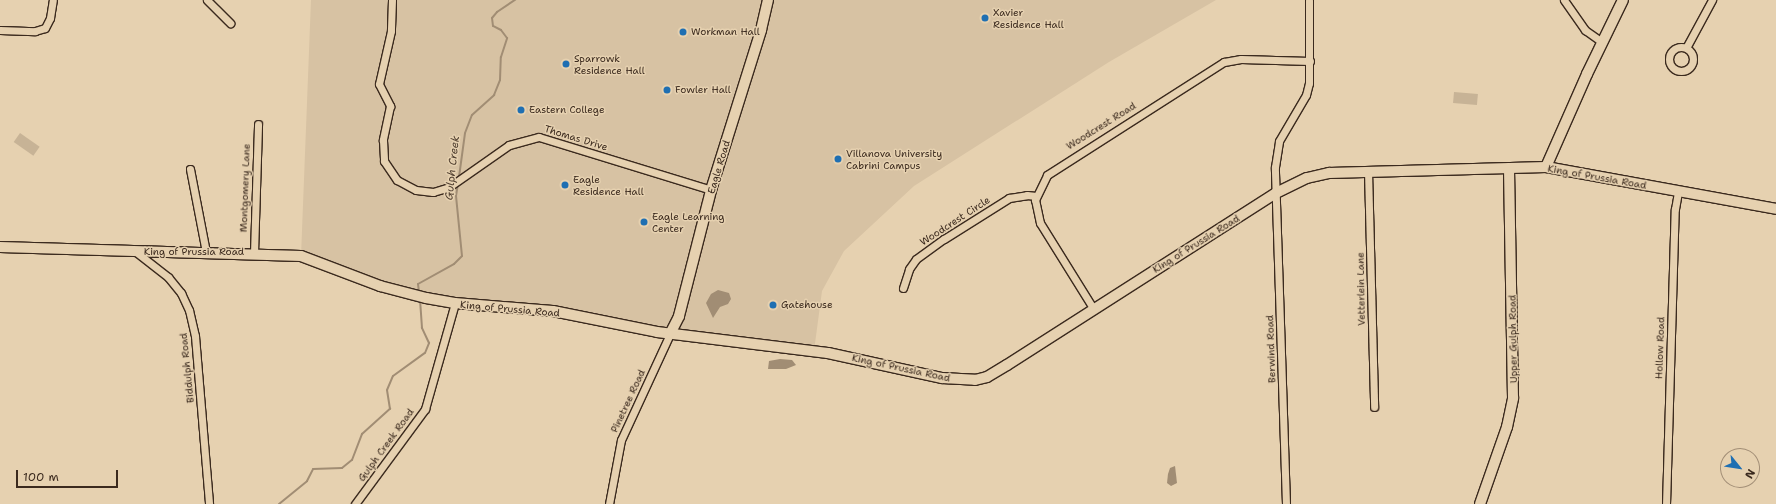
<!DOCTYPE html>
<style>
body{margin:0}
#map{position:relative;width:1776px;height:504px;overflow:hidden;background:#e6d1b0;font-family:"Shantell Sans",sans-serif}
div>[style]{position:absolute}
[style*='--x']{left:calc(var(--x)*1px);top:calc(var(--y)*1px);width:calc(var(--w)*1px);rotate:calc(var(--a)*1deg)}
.built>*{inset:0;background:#d7c2a3}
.green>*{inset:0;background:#c7b396;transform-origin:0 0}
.water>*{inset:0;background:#a18d74}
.stream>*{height:2px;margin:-1px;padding:0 1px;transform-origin:1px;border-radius:1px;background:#a18d74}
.roads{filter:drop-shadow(1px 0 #3b2a1e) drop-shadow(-1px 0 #3b2a1e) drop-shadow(0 1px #3b2a1e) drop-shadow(0 -1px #3b2a1e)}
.street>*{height:7px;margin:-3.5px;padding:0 3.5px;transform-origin:3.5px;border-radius:3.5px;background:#e6d1b0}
.street>.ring{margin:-3.5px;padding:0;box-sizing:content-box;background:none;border:7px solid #e6d1b0;border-radius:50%}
.secondary>*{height:10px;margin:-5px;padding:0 5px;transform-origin:5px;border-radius:5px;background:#e6d1b0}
.dots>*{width:11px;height:11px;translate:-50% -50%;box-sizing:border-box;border:2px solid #e6d1b0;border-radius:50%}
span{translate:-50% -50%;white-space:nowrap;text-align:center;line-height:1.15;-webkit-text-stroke:3px #e6d1b0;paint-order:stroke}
.poi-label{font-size:10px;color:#3b2a1e}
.left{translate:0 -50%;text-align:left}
.street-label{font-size:10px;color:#3b2a1e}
.water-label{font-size:11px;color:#4f3e2f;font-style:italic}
.north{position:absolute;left:1720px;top:448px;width:40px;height:40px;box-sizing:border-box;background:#e6d1b0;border:1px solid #a28e76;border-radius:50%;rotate:120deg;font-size:11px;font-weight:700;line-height:16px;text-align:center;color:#3b2a1e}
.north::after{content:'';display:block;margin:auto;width:14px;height:18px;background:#1f6fb2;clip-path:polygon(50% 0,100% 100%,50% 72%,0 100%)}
.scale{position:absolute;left:16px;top:470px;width:102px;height:18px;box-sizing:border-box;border:2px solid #3b2a1e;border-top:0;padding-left:5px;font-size:12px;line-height:14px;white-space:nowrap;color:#3b2a1e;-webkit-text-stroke:3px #e6d1b0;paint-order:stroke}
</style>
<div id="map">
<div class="built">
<div style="clip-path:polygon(311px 0,1216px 0,1109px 62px,914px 186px,844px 251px,822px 291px,814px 351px,553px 311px,426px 298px,301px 256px)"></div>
</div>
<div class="green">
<div style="left:1454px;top:92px;width:24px;height:11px;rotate:5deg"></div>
<div style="left:20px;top:133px;width:24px;height:11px;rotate:35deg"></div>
</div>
<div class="water">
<div style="clip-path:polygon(718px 290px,729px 293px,731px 299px,728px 304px,720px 307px,713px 318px,706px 303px,711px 294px)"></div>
<div style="clip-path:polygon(780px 359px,792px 360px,796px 365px,786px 369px,768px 369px,769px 361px)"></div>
<div style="clip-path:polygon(1175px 466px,1177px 483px,1171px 486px,1167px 483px,1168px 474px,1170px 468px)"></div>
</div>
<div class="stream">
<div style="--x:459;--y:177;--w:44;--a:-82.2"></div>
<div style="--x:465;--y:133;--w:19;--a:-69"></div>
<div style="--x:472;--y:115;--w:30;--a:-42"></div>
<div style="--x:494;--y:95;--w:16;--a:-68"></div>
<div style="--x:500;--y:80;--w:23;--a:-88"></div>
<div style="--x:501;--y:57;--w:20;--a:-72"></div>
<div style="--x:507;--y:38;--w:10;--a:-127"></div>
<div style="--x:501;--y:30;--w:9;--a:-153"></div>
<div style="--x:493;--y:26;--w:8;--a:-97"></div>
<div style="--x:492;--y:18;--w:8;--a:-50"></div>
<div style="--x:497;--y:12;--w:22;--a:-34"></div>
<div style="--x:419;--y:292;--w:8;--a:-97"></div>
<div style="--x:418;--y:284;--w:41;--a:-29.1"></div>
<div style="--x:454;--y:264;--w:11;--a:-45"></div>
<div style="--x:462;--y:256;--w:60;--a:-95.7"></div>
<div style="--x:456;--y:196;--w:13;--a:-81"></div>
<div style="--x:279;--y:504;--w:36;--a:-39"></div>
<div style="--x:307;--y:481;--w:13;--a:-63"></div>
<div style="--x:313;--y:469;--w:29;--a:-2"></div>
<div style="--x:342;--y:468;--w:13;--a:-39"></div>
<div style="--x:352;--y:460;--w:28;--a:-69"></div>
<div style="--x:362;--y:434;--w:38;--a:-42"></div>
<div style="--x:390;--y:409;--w:19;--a:-99"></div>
<div style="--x:387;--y:390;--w:15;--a:-67"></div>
<div style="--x:393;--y:376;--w:39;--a:-36"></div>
<div style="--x:425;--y:353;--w:11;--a:-68"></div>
<div style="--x:429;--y:343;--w:17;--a:-115"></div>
<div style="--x:422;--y:328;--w:28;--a:-94"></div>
</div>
<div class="roads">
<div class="street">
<div style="--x:207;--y:0;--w:33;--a:45"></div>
<div style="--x:392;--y:0;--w:31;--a:92"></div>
<div style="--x:391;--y:31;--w:54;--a:102.8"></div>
<div style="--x:379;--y:84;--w:25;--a:63"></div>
<div style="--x:390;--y:106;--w:35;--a:102"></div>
<div style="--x:383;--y:140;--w:21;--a:87"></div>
<div style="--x:384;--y:161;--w:23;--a:56"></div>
<div style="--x:397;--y:180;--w:21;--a:28"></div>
<div style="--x:416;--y:190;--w:17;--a:7"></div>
<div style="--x:433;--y:192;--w:17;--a:-17"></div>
<div style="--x:449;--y:187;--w:73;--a:-35"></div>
<div style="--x:509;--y:145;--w:31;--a:-15"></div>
<div style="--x:539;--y:137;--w:180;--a:17.1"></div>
<div style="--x:1564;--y:0;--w:37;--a:55"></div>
<div style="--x:1585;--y:30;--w:21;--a:35"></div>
<div style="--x:0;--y:30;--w:35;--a:2"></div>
<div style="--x:35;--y:31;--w:10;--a:-17"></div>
<div style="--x:45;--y:28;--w:11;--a:-63"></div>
<div style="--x:50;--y:18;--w:18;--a:-81"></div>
<div class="ring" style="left:1669px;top:47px;width:17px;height:17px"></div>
<div style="--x:1686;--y:48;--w:55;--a:-61.6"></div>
<div style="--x:190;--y:169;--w:85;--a:79.1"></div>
<div style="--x:1368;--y:171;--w:236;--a:88.5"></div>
<div style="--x:136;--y:252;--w:41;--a:38"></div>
<div style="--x:168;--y:277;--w:21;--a:51"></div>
<div style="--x:181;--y:293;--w:19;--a:65"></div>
<div style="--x:189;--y:310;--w:27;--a:77"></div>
<div style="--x:195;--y:336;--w:169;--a:85.2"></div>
<div style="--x:254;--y:253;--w:129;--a:-88.2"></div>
<div style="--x:903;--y:288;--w:20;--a:-72"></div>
<div style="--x:909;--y:269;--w:12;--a:-55"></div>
<div style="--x:916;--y:259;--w:34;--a:-36"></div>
<div style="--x:944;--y:239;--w:77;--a:-32.2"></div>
<div style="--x:1009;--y:198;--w:18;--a:-9"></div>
<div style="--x:1027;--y:195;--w:9;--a:6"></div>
<div style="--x:1093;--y:308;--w:100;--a:-121.9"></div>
<div style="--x:1040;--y:223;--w:24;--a:-102"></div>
<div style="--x:1035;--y:200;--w:28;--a:-64"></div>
<div style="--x:1047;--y:175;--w:210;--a:-32.6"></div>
<div style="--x:1224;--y:62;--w:17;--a:-10"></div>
<div style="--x:1241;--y:59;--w:69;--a:1.7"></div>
<div style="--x:355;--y:504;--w:118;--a:-53.6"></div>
<div style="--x:425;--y:409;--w:110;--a:-74.2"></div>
<div style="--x:609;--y:504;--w:65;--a:-79.4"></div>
<div style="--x:621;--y:440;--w:117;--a:-65.2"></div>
<div style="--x:1286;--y:504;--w:337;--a:-91.9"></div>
<div style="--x:1275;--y:167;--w:26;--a:-81"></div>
<div style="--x:1279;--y:141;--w:53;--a:-59.6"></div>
<div style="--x:1306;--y:95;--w:12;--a:-76"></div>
<div style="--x:1309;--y:83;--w:83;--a:-90"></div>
<div style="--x:1666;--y:504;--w:295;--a:-88.3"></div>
<div style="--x:1675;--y:209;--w:17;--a:-80"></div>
</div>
<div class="secondary">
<div style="--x:1546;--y:167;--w:102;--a:-66.2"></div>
<div style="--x:1587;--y:74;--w:82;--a:-64.1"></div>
<div style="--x:0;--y:247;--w:301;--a:1.7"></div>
<div style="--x:301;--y:256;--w:85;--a:20.8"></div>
<div style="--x:380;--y:286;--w:48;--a:14.6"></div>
<div style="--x:426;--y:298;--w:29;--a:10"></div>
<div style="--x:455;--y:303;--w:98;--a:4.7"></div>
<div style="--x:553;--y:311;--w:106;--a:11.4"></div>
<div style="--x:657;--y:332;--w:172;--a:7"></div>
<div style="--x:828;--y:353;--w:117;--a:12.4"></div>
<div style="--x:942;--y:378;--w:33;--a:3"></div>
<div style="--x:975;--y:380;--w:12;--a:-14"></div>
<div style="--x:987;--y:377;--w:23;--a:-31"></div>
<div style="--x:1007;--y:365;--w:319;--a:-32.6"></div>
<div style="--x:1276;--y:193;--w:34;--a:-26"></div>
<div style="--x:1307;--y:178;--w:23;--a:-13"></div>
<div style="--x:1329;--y:173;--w:217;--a:-1.6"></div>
<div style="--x:1546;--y:167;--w:234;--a:10.3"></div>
<div style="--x:670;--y:334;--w:20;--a:-63"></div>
<div style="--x:679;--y:316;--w:130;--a:-75.7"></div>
<div style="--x:711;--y:190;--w:168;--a:-72.6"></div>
<div style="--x:761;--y:30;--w:31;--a:-77"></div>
<div style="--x:1480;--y:504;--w:82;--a:-70.7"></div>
<div style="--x:1507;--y:427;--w:30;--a:-78"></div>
<div style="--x:1513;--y:398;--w:230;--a:-91"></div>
</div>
</div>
<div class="dots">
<div style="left:985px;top:18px;background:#1f6fb2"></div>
<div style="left:683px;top:32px;background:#1f6fb2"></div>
<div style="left:566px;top:64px;background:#1f6fb2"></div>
<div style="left:667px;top:90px;background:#1f6fb2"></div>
<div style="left:521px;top:110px;background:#1f6fb2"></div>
<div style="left:838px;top:159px;background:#1f6fb2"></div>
<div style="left:565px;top:185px;background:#1f6fb2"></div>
<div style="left:644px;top:222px;background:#1f6fb2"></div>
<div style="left:773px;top:305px;background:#1f6fb2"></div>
</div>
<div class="poi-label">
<span class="left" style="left:993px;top:18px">Xavier<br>Residence Hall</span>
<span class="left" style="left:691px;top:32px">Workman Hall</span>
<span class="left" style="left:574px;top:64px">Sparrowk<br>Residence Hall</span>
<span class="left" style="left:675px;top:90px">Fowler Hall</span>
<span class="left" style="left:529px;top:110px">Eastern College</span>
<span class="left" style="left:846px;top:159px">Villanova University<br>Cabrini Campus</span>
<span class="left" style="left:573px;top:185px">Eagle<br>Residence Hall</span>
<span class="left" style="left:652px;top:222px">Eagle Learning<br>Center</span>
<span class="left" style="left:781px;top:305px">Gatehouse</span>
</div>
<div class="street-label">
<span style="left:1101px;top:126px;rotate:-32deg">Woodcrest Road</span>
<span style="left:576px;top:138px;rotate:17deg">Thomas Drive</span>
<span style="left:719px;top:167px;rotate:-73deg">Eagle Road</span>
<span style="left:1597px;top:177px;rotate:10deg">King of Prussia Road</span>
<span style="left:245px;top:188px;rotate:-88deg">Montgomery Lane</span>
<span style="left:955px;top:221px;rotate:-33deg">Woodcrest Circle</span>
<span style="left:1196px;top:244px;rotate:-32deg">King of Prussia Road</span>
<span style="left:194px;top:252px">King of Prussia Road</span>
<span style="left:1361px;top:289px;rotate:-91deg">Vetterlein Lane</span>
<span style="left:510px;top:309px;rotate:5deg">King of Prussia Road</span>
<span style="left:1513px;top:339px;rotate:-91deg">Upper Gulph Road</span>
<span style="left:1660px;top:348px;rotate:-88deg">Hollow Road</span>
<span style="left:1271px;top:349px;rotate:-92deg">Berwind Road</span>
<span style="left:187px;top:368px;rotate:-96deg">Biddulph Road</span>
<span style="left:901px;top:368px;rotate:12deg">King of Prussia Road</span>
<span style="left:628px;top:401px;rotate:-65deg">Pinetree Road</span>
<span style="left:386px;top:445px;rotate:-54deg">Gulph Creek Road</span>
</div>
<div class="water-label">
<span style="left:453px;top:168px;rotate:-84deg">Gulph Creek</span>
</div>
<div class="north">N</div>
<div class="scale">100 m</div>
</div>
